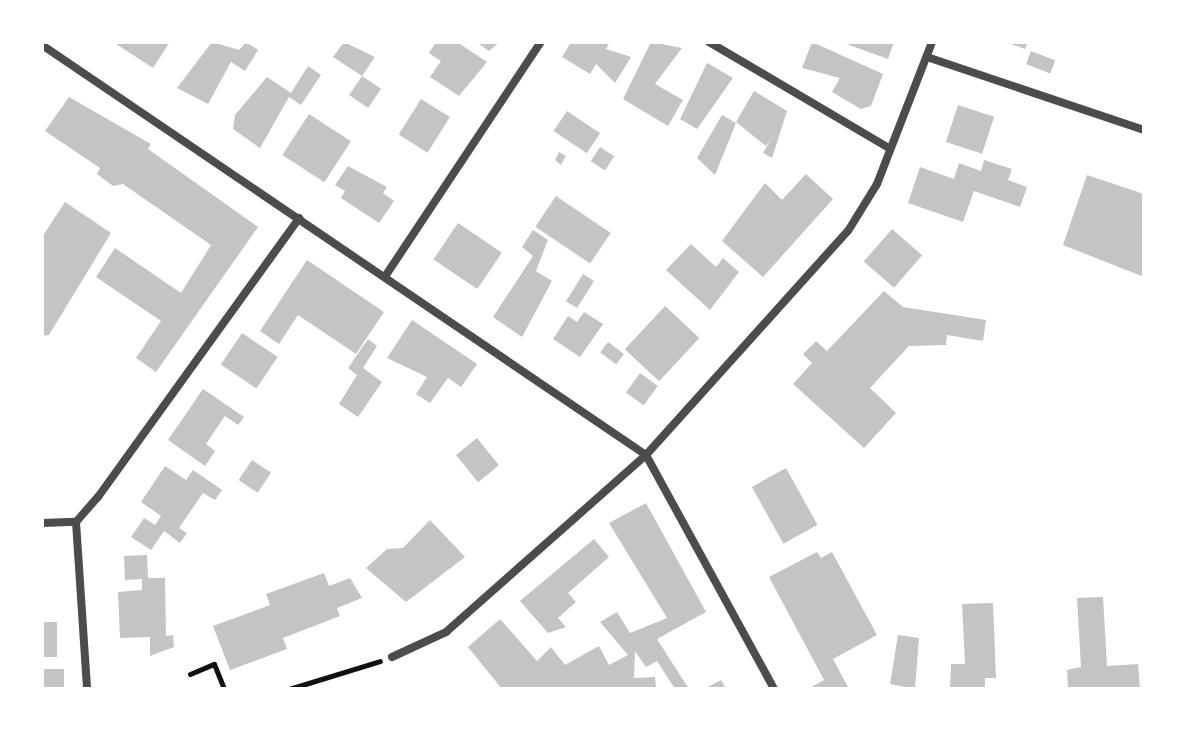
<!DOCTYPE html>
<style>
body{margin:0}
#map{position:relative;width:1186px;height:731px;overflow:hidden;background:#fff;font-family:Barlow,sans-serif}
div>[style]{position:absolute}
[style*='--x']{left:calc(var(--x)*1px);top:calc(var(--y)*1px);width:calc(var(--w)*1px);rotate:calc(var(--a)*1deg)}
.building>*{inset:0;background:#c4c4c4;transform-origin:0 0}
.path>*{height:5px;margin:-2.5px;padding:0 2.5px;transform-origin:2.5px;border-radius:2.5px;background:#111}
.minor>*{height:8px;margin:-4px;padding:0 4px;transform-origin:4px;border-radius:4px;background:#4c4c4c}
span{translate:-50% -50%;white-space:nowrap;text-align:center;line-height:1.15;-webkit-text-stroke:8px #fff;paint-order:stroke}
.frame{position:absolute;inset:0;border:44px solid #fff;pointer-events:none}
</style>
<div id="map">
<div class="building">
<div style="clip-path:polygon(113px 42px,170px 42px,153px 68px)"></div>
<div style="clip-path:polygon(212px 42px,239px 50px,246px 42px,258px 50px,245px 71px,231px 62px,208px 104px,177px 88px)"></div>
<div style="clip-path:polygon(344px 42px,375px 57px,362px 76px,333px 57px)"></div>
<div style="clip-path:polygon(436px 42px,457px 42px,487px 62px,459px 96px,430px 77px,441px 61px,429px 53px)"></div>
<div style="clip-path:polygon(476px 42px,500px 42px,489px 51px)"></div>
<div style="clip-path:polygon(571px 42px,610px 42px,606px 49px,631px 57px,615px 83px,596px 64px,590px 74px,562px 57px)"></div>
<div style="clip-path:polygon(651px 42px,682px 48px,655px 84px,683px 100px,668px 126px,623px 99px)"></div>
<div style="clip-path:polygon(812px 42px,883px 74px,871px 106px,861px 109px,832px 92px,840px 78px,802px 68px)"></div>
<div style="clip-path:polygon(841px 42px,894px 42px,888px 59px)"></div>
<div style="clip-path:polygon(1005px 42px,1028px 42px,1025px 49px)"></div>
<div style="left:1031px;top:51px;width:26px;height:14px;rotate:21deg"></div>
<div style="clip-path:polygon(707px 63px,733px 78px,697px 129px,680px 119px)"></div>
<div style="clip-path:polygon(308px 66px,321px 75px,301px 105px,289px 97px,260px 148px,233px 129px,235px 115px,267px 77px,291px 93px)"></div>
<div style="left:362px;top:76px;width:23px;height:23px;rotate:34deg"></div>
<div style="clip-path:polygon(754px 91px,787px 111px,772px 158px,763px 153px,773px 135px,766px 146px,736px 122px)"></div>
<div style="clip-path:polygon(69px 97px,151px 144px,148px 149px,258px 227px,156px 372px,136px 358px,161px 321px,96px 277px,115px 248px,181px 293px,211px 245px,123px 184px,113px 186px,97px 174px,100px 168px,45px 131px)"></div>
<div style="left:421px;top:99px;width:34px;height:42px;rotate:32deg"></div>
<div style="left:958px;top:105px;width:38px;height:39px;rotate:18deg"></div>
<div style="left:567px;top:111px;width:40px;height:24px;rotate:34deg"></div>
<div style="left:309px;top:114px;width:50px;height:49px;rotate:33deg"></div>
<div style="clip-path:polygon(722px 115px,736px 123px,715px 175px,697px 158px)"></div>
<div style="left:600px;top:147px;width:17px;height:17px;rotate:33deg"></div>
<div style="clip-path:polygon(559px 152px,566px 156px,561px 165px,555px 160px)"></div>
<div style="clip-path:polygon(984px 160px,1012px 169px,1008px 180px,1027px 187px,1020px 207px,974px 191px,963px 222px,908px 203px,920px 167px,954px 179px,959px 163px,981px 171px)"></div>
<div style="clip-path:polygon(348px 166px,387px 187px,383px 193px,394px 201px,379px 223px,341px 198px,345px 191px,335px 185px)"></div>
<div style="clip-path:polygon(806px 174px,833px 199px,763px 277px,722px 241px,765px 183px,782px 200px)"></div>
<div style="clip-path:polygon(1087px 175px,1144px 194px,1144px 277px,1063px 245px)"></div>
<div style="left:556px;top:196px;width:66px;height:37px;rotate:34deg"></div>
<div style="clip-path:polygon(65px 202px,111px 233px,49px 335px,42px 336px,42px 237px)"></div>
<div style="left:458px;top:223px;width:53px;height:44px;rotate:34deg"></div>
<div style="left:892px;top:229px;width:40px;height:43px;rotate:41deg"></div>
<div style="clip-path:polygon(533px 230px,548px 240px,536px 271px,552px 281px,522px 337px,493px 317px,533px 256px,522px 247px)"></div>
<div style="clip-path:polygon(691px 244px,716px 267px,723px 258px,739px 272px,710px 310px,666px 270px)"></div>
<div style="clip-path:polygon(307px 260px,384px 312px,356px 354px,298px 315px,279px 344px,260px 331px)"></div>
<div style="left:583px;top:274px;width:13px;height:32px;rotate:32deg"></div>
<div style="clip-path:polygon(884px 291px,903px 307px,986px 320px,983px 341px,947px 335px,946px 345px,909px 346px,894px 362px,870px 388px,896px 413px,864px 448px,793px 384px,812px 363px,803px 354px,816px 341px,827px 351px)"></div>
<div style="left:665px;top:306px;width:47px;height:59px;rotate:43deg"></div>
<div style="clip-path:polygon(584px 312px,603px 324px,580px 357px,553px 339px,568px 316px,577px 322px)"></div>
<div style="clip-path:polygon(412px 320px,477px 364px,461px 387px,448px 378px,430px 403px,416px 394px,427px 377px,387px 358px)"></div>
<div style="left:242px;top:333px;width:43px;height:38px;rotate:34deg"></div>
<div style="clip-path:polygon(368px 339px,377px 346px,363px 368px,382px 382px,358px 417px,339px 404px,357px 375px,348px 368px)"></div>
<div style="left:608px;top:342px;width:20px;height:13px;rotate:37deg"></div>
<div style="left:640px;top:373px;width:22px;height:24px;rotate:36deg"></div>
<div style="clip-path:polygon(203px 389px,244px 417px,238px 425px,225px 416px,206px 444px,215px 451px,205px 466px,168px 440px)"></div>
<div style="left:477px;top:438px;width:35px;height:27px;rotate:51deg"></div>
<div style="left:252px;top:460px;width:23px;height:24px;rotate:34deg"></div>
<div style="clip-path:polygon(165px 466px,186px 480px,193px 470px,222px 490px,215px 500px,203px 493px,179px 528px,187px 533px,180px 543px,164px 531px,151px 550px,131px 537px,144px 518px,155px 525px,161px 516px,141px 502px)"></div>
<div style="left:786px;top:468px;width:65px;height:39px;rotate:61deg"></div>
<div style="clip-path:polygon(646px 503px,706px 612px,657px 639px,689px 689px,675px 689px,657px 661px,646px 667px,635px 651px,634px 678px,655px 677px,656px 689px,502px 689px,468px 647px,500px 619px,537px 661px,551px 647px,565px 665px,599px 646px,609px 665px,628px 655px,600px 622px,617px 612px,630px 633px,667px 618px,609px 523px)"></div>
<div style="clip-path:polygon(430px 520px,465px 557px,406px 602px,366px 568px,387px 549px,403px 548px)"></div>
<div style="clip-path:polygon(594px 539px,609px 557px,568px 593px,576px 602px,558px 618px,566px 627px,548px 633px,520px 601px)"></div>
<div style="clip-path:polygon(817px 552px,821px 558px,832px 552px,877px 635px,833px 659px,849px 689px,808px 689px,824px 680px,769px 577px)"></div>
<div style="clip-path:polygon(147px 555px,148px 578px,165px 578px,166px 636px,173px 635px,174px 647px,150px 656px,150px 637px,120px 638px,118px 592px,142px 590px,142px 579px,125px 580px,124px 556px)"></div>
<div style="clip-path:polygon(324px 573px,329px 586px,350px 578px,362px 598px,337px 608px,340px 616px,283px 638px,287px 649px,230px 670px,213px 626px,270px 605px,266px 594px)"></div>
<div style="clip-path:polygon(1103px 597px,1107px 666px,1138px 664px,1140px 689px,1068px 689px,1067px 670px,1081px 667px,1077px 598px)"></div>
<div style="clip-path:polygon(993px 603px,996px 678px,985px 678px,985px 689px,950px 689px,951px 664px,965px 664px,962px 604px)"></div>
<div style="left:42px;top:622px;width:15px;height:35px"></div>
<div style="clip-path:polygon(898px 635px,919px 638px,915px 689px,890px 684px)"></div>
<div style="left:64px;top:669px;width:20px;height:22px;rotate:90deg"></div>
<div style="clip-path:polygon(721px 680px,726px 689px,704px 689px)"></div>
</div>
<div class="path">
<div style="--x:190;--y:674;--w:26;--a:-23"></div>
<div style="--x:214;--y:664;--w:27;--a:68"></div>
<div style="--x:289;--y:689;--w:95;--a:-17.1"></div>
</div>
<div class="minor">
<div style="--x:709;--y:42;--w:209;--a:30.5"></div>
<div style="--x:42;--y:45;--w:730;--a:34.17"></div>
<div style="--x:646;--y:455;--w:267;--a:61.3"></div>
<div style="--x:927;--y:57;--w:229;--a:18.6"></div>
<div style="--x:386;--y:275;--w:280;--a:-56.4"></div>
<div style="--x:76;--y:522;--w:167;--a:86.2"></div>
<div style="--x:42;--y:523;--w:34;--a:-2"></div>
<div style="--x:76;--y:522;--w:33;--a:-49"></div>
<div style="--x:98;--y:497;--w:344;--a:-54.2"></div>
<div style="--x:392;--y:657;--w:60;--a:-24.8"></div>
<div style="--x:446;--y:632;--w:267;--a:-41.5"></div>
<div style="--x:646;--y:455;--w:302;--a:-48"></div>
<div style="--x:848;--y:231;--w:55;--a:-58.3"></div>
<div style="--x:877;--y:184;--w:152;--a:-68.8"></div>
</div>
<div class="frame"></div>
</div>
